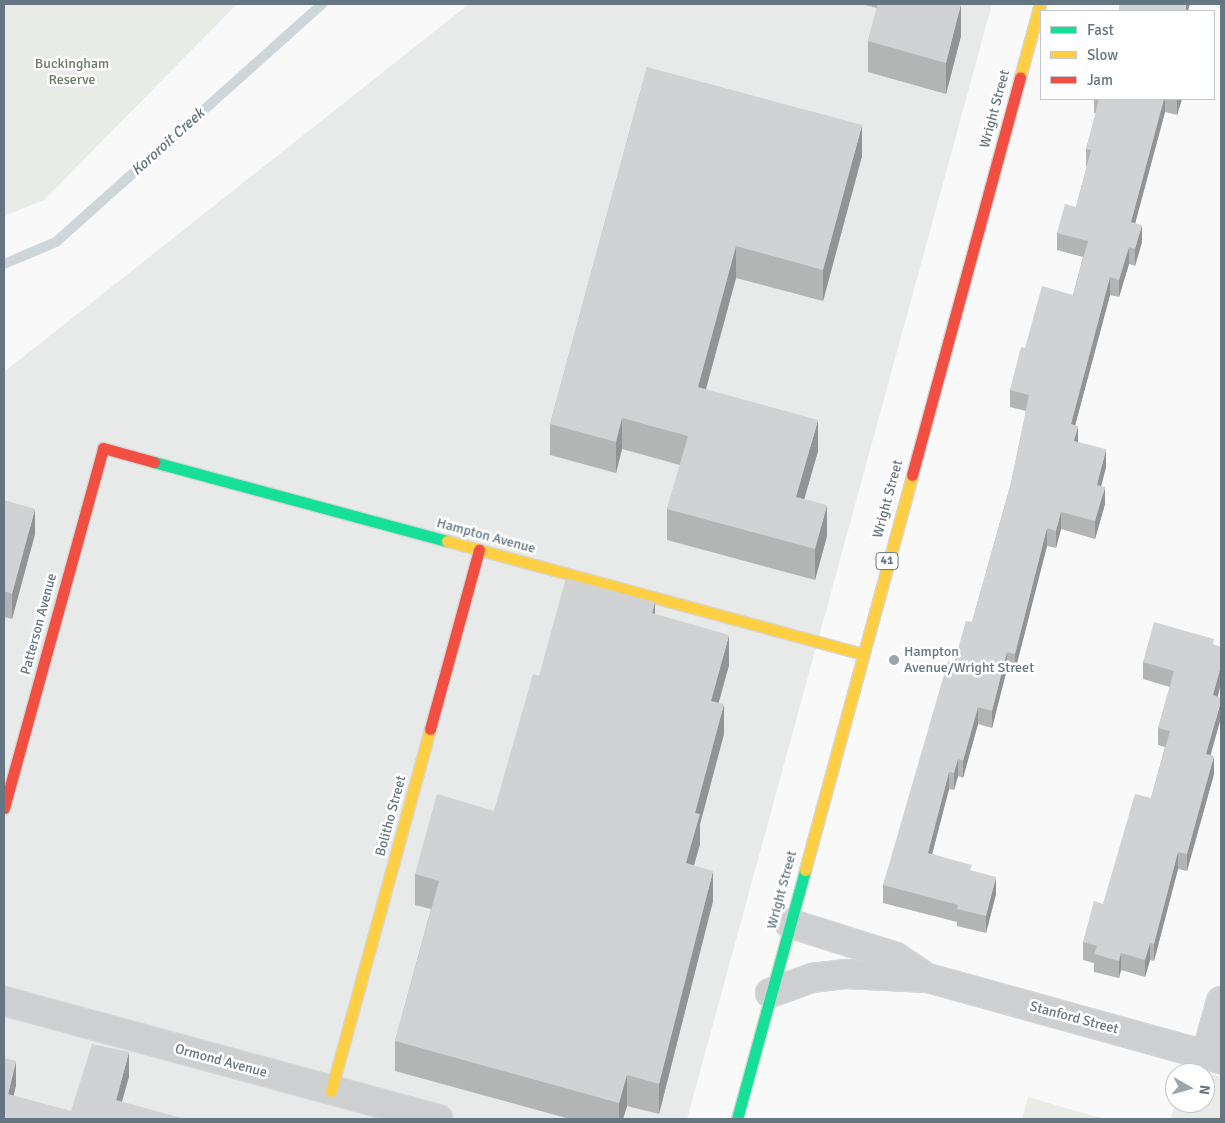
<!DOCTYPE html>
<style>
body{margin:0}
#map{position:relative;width:1225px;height:1123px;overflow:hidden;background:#f9f9f9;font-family:Signika,sans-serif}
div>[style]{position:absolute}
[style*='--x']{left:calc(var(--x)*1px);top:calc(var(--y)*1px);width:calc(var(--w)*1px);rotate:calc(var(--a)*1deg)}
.built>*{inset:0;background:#e8e9e9}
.green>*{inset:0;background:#e8ebe6}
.stream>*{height:10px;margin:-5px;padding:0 5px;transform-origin:5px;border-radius:5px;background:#ced6d9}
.roads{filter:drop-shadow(1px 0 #d5d6d7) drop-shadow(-1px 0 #d5d6d7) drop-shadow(0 1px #d5d6d7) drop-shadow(0 -1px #d5d6d7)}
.street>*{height:28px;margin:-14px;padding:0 14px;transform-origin:14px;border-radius:14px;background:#cecfd0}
.fast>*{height:11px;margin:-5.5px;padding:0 5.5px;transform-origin:5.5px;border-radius:5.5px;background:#16e098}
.slow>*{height:11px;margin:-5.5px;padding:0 5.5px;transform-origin:5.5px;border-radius:5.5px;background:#ffcf43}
.jam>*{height:11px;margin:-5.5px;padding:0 5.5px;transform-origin:5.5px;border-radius:5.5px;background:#f24e42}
.wall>*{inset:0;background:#b3b5b5}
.shaded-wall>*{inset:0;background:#929394}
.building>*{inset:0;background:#d0d2d3;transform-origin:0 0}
.dots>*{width:14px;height:14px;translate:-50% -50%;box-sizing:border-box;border:2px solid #fff;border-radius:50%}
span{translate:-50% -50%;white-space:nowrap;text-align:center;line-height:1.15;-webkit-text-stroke:5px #fff;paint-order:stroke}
.shield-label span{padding:1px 4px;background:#fff;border:1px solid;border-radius:4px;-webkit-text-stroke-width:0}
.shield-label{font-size:12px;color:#657683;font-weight:700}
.park-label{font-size:14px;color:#687a64}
.street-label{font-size:14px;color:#657683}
.poi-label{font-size:14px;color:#657683}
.left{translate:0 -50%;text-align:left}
.water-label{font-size:15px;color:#60757c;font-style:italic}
.frame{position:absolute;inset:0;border:5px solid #657683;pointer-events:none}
.legend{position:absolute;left:1040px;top:10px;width:175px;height:90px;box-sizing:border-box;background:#fff;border:1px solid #c1c8cd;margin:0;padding:6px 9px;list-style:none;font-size:15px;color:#657683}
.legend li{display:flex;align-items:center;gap:10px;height:25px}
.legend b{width:25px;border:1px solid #c1c8cd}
.north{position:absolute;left:1165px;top:1063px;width:50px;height:50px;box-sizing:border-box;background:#fff;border:1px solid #c1c8cd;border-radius:50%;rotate:97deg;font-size:14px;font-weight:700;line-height:20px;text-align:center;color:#657683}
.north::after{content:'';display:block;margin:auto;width:18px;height:22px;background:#99a4ac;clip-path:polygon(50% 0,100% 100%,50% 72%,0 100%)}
</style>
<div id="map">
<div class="built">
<div style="clip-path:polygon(469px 4px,992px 4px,687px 1119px,4px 1119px,4px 372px)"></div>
</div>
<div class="green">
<div style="clip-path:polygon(4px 4px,237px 4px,44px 200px,4px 216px)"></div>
<div style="clip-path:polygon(1185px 1067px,1221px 1077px,1221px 1119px,1171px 1119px,1175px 1103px,1205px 1103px,1205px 1073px,1184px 1073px)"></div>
<div style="clip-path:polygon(1028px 1097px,1104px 1119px,1022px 1119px)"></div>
</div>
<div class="stream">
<div style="--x:4;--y:264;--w:56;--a:-22.9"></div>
<div style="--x:56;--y:242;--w:357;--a:-41.8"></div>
</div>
<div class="roads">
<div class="street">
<div style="--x:789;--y:923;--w:112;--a:17.6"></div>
<div style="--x:896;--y:957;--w:36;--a:34"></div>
<div style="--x:770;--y:993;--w:45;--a:-19.7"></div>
<div style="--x:812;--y:978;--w:34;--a:-7"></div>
<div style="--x:846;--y:974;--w:82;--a:2.8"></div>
<div style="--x:928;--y:978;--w:304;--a:15.5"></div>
<div style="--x:4;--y:1001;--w:450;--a:15.2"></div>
<div style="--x:1206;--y:1055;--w:56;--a:-74.5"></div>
</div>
<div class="fast">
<div style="--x:154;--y:462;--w:303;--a:15.1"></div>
<div style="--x:737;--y:1119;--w:258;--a:-74.7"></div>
</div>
<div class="slow">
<div style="--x:1020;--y:77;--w:76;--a:-74.7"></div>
<div style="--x:447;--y:541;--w:430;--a:15.2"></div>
<div style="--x:805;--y:870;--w:409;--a:-74.8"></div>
<div style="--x:331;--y:1091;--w:375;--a:-74.7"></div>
</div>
<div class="jam">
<div style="--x:912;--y:475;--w:412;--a:-74.8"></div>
<div style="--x:430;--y:729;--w:186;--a:-74.7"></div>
<div style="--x:4;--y:808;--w:373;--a:-74.6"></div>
<div style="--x:103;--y:448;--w:53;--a:15.4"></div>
</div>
</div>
<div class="wall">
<div style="clip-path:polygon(861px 4px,959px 4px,961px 36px,946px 94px,868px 72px,868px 41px,877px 8px)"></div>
<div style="clip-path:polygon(647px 67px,862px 156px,823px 301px,736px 278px,706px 389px,818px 451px,804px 499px,827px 536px,815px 580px,667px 540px,667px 509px,680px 465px,622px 449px,616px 473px,550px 455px,550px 424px)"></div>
<div style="clip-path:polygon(1094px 99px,1182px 99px,1177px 115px,1165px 112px,1135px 223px,1142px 242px,1135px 266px,1129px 264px,1119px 297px,1110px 295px,1075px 425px,1078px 442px,1106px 467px,1101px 486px,1105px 504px,1095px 539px,1061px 529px,1056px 548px,1047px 546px,1015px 671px,1007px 669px,992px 728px,978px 724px,963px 778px,958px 776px,954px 790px,949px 789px,932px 854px,972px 871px,996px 894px,986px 933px,957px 926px,957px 922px,883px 903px,883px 885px,954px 663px,972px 622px,1011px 483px,1026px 411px,1010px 407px,1010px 390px,1025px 348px,1073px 295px,1083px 257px,1057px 250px,1057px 233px,1076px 207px,1087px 166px,1086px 166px,1086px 149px,1096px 113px,1094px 113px)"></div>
<div style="clip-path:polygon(4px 500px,35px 534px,12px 619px,4px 617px)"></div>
<div style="clip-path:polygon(655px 614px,729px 665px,718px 703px,724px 734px,700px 824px,700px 844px,694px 865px,713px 901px,659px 1114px,627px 1106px,623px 1119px,570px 1119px,395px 1071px,395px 1041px,431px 909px,415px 905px,415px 874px,494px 811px,539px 676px)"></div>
<div style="clip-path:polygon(1214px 645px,1221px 647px,1221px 683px,1218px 697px,1211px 755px,1214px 774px,1187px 871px,1178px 869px,1154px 961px,1150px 960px,1145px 977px,1121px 970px,1119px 978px,1094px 972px,1094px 963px,1083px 960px,1083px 942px,1103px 904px,1151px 798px,1165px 747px,1158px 745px,1158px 728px,1170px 687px,1143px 679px,1143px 662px)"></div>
</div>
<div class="shaded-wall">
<div style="clip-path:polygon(961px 4px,961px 36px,946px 94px,946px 63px)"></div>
<div style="clip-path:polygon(1186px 4px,1190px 4px,1188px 11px,1183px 11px)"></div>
<div style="clip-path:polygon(1164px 99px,1165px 99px,1165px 112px,1131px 239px,1131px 222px)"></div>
<div style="clip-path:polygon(1177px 99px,1182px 99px,1177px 115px)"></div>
<div style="clip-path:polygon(862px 125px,862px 156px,823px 301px,823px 270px)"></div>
<div style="clip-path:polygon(1142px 225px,1142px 242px,1135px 266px,1135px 249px)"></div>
<div style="clip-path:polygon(736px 246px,736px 278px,698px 418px,698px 387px)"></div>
<div style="clip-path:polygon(1129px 247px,1129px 264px,1119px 297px,1119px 280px)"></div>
<div style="clip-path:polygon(1110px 277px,1110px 295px,1071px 441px,1071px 424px)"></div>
<div style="clip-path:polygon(622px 418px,622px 449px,616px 473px,616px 442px)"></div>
<div style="clip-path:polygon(818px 420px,818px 451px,796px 528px,796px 497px)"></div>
<div style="clip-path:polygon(1078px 426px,1078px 443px,1074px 441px)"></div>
<div style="clip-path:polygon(1106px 449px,1106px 467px,1097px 502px,1097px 485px)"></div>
<div style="clip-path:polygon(1105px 487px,1105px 504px,1095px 539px,1095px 521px)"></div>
<div style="clip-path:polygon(827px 505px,827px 536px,815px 580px,815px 549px)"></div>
<div style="clip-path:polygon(35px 509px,35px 534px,12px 619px,12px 594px)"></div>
<div style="clip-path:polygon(1061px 512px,1061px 529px,1056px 548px,1056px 531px)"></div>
<div style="clip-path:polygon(1047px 528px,1047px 546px,1015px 671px,1015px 654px)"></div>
<div style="clip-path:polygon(655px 602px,655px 632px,652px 613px)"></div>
<div style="clip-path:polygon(729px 635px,729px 665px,711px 731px,711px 701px)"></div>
<div style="clip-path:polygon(1007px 652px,1007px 669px,992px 728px,992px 711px)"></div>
<div style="clip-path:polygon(1221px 666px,1221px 683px,1213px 713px,1213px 695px)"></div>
<div style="clip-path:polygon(1221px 701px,1221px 718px,1206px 771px,1206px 754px)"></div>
<div style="clip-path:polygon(724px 704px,724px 734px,700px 824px,700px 844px,686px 893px,686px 863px,695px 813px)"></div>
<div style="clip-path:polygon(978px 707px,978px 724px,963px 778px,963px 761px)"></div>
<div style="clip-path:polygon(1214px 756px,1214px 774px,1187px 871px,1187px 854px)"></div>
<div style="clip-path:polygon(958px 759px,958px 776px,954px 790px,954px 773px)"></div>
<div style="clip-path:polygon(949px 772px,949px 789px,928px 870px,928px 853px)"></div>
<div style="clip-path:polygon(1178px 852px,1178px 869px,1154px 961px,1154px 944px)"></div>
<div style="clip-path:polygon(713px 871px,713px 901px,659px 1114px,659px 1084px)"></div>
<div style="clip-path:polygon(996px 877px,996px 894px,986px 933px,986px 916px)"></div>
<div style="clip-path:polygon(1150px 943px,1150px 960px,1145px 977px,1145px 960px)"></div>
<div style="clip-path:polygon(1121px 953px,1121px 970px,1119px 978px,1119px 961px)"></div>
<div style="clip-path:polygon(129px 1052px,129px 1077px,117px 1119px,116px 1100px)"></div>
<div style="clip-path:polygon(16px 1061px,16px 1086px,8px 1119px,8px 1094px)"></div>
<div style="clip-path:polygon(627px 1075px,627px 1106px,623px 1119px,619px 1119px,619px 1103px)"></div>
</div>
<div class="building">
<div style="clip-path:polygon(878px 4px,961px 4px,946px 63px,868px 41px)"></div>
<div style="left:1119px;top:4px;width:67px;height:7px"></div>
<div style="clip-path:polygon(647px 67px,862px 125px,823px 270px,736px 246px,698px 387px,818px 420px,796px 497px,827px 505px,815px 549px,667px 509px,688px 436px,622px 418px,616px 442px,550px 424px)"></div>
<div style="clip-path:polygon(1099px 99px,1164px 99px,1131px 222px,1142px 225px,1135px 249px,1129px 247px,1119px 280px,1110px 277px,1071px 424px,1078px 426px,1074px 441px,1106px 449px,1097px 485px,1105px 487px,1095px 521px,1061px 512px,1056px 531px,1047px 528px,1015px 654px,1007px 652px,992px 711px,978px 707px,963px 761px,958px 759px,954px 773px,949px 772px,928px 853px,972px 865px,970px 870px,996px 877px,986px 916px,957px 909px,958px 905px,883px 885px,948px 661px,954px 663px,966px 621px,972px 622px,1011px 483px,1029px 395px,1010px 390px,1021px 347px,1025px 348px,1042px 286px,1073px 295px,1088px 241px,1057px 233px,1065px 204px,1076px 207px,1091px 150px,1086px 149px)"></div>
<div style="clip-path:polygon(4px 500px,35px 509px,12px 594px,4px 591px)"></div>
<div style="clip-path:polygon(566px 578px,655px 602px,652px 613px,729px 635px,711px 701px,724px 704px,695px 813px,700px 814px,686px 863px,713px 871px,659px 1084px,627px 1075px,619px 1103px,395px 1041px,439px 881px,415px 874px,437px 794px,494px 811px,533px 674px,539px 676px)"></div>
<div style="clip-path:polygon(1154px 622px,1214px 639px,1213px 644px,1221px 647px,1221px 666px,1213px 695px,1221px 698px,1221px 701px,1206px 754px,1214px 756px,1187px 854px,1178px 852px,1154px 944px,1150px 943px,1145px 960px,1121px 953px,1119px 961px,1094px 954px,1097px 946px,1083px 942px,1094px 901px,1103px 904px,1135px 794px,1151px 798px,1170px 731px,1158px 728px,1174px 671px,1143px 662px)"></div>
<div style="clip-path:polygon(92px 1044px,129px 1052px,116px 1100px,185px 1119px,4px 1119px,4px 1058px,16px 1061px,8px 1094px,71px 1111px)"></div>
<div style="clip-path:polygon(399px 1117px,408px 1119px,398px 1119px)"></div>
</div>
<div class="dots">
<div style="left:894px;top:660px;background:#99a4ac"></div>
</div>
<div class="shield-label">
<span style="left:887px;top:561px">41</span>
</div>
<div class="park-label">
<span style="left:72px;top:72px">Buckingham<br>Reserve</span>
</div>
<div class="street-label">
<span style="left:995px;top:109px;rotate:-75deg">Wright Street</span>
<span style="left:888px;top:499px;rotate:-75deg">Wright Street</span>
<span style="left:486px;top:536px;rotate:15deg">Hampton Avenue</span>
<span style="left:39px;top:624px;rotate:-75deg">Patterson Avenue</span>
<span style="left:391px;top:816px;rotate:-75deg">Bolitho Street</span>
<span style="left:782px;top:890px;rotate:-75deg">Wright Street</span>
<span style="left:1074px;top:1018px;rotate:15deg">Stanford Street</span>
<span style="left:221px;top:1061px;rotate:15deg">Ormond Avenue</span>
</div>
<div class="poi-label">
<span class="left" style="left:904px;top:660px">Hampton<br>Avenue/Wright Street</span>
</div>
<div class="water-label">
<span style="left:168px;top:142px;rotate:-42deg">Kororoit Creek</span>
</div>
<div class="frame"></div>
<ul class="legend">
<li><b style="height:6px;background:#16e098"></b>Fast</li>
<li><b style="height:6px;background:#ffcf43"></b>Slow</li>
<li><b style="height:6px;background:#f24e42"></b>Jam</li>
</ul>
<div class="north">N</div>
</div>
